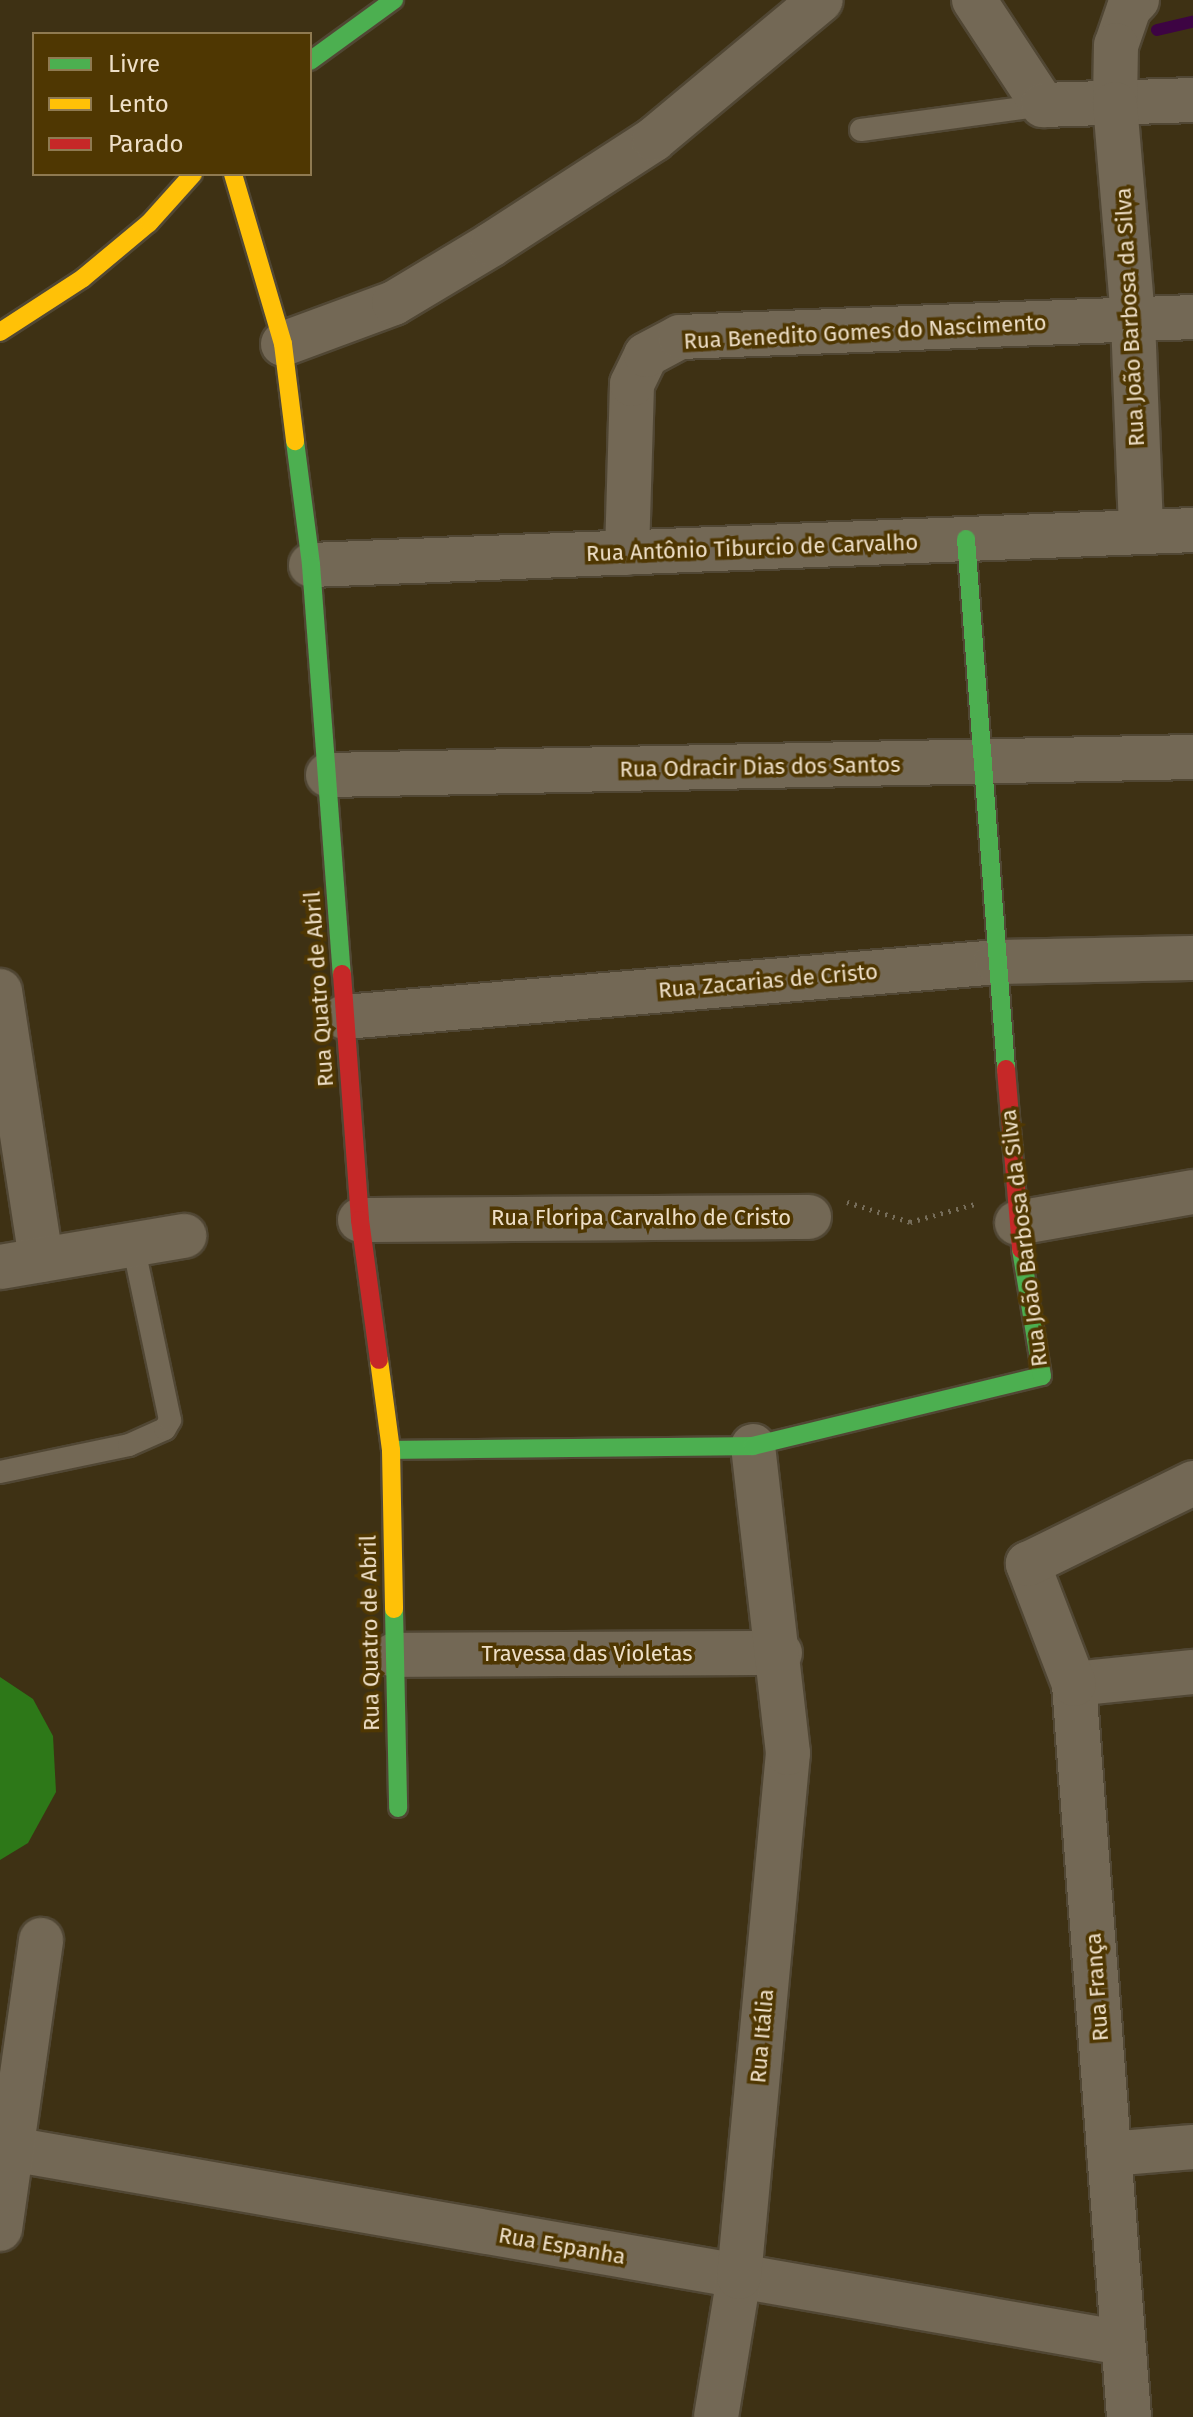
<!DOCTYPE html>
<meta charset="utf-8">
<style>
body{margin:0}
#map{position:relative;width:1193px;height:2417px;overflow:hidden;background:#3e3114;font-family:"Fira Sans",sans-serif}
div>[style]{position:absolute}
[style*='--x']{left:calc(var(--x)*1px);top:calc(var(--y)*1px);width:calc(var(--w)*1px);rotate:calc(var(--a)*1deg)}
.forest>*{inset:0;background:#2d7818}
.stream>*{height:12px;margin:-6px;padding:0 6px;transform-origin:6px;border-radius:6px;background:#3d0443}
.path>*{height:5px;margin-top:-2.5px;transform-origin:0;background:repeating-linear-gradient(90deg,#766d5a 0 2px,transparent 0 8px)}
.roads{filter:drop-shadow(2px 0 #514734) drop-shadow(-2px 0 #514734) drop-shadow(0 2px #514734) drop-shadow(0 -2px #514734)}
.lane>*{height:22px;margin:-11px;padding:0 11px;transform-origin:11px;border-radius:11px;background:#736855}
.street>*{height:44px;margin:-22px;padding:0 22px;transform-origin:22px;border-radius:22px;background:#736855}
.fast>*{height:18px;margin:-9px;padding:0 9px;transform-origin:9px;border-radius:9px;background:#4caf50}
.slow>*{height:18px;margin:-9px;padding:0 9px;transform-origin:9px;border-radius:9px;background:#ffc107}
.jam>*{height:18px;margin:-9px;padding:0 9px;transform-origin:9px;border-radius:9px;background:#c62828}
span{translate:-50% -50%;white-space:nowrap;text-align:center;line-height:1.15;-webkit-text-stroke:7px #4f3702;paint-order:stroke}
.street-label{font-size:22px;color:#eedfc7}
.legend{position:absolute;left:32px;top:32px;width:280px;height:144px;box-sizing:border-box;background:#4f3702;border:2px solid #8f7a51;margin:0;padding:10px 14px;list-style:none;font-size:24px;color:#eedfc7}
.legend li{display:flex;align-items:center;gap:16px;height:40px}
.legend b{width:40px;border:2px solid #8f7a51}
</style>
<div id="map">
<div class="forest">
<div style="clip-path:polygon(0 1677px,33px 1699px,53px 1736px,56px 1792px,28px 1843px,0 1860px)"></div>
</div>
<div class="stream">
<div style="--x:1157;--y:30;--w:37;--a:-13"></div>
</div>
<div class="path">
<div style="--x:847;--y:1202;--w:66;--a:17.6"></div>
<div style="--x:910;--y:1222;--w:67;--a:-15.5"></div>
</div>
<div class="roads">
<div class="lane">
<div style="--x:861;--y:130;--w:184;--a:-7.8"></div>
<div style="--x:0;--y:1472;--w:132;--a:-11.8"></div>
<div style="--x:129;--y:1445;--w:39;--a:-24"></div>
<div style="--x:165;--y:1429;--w:10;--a:-61"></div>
<div style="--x:170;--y:1420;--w:179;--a:-101.9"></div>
</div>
<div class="street">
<div style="--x:974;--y:0;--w:126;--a:56.7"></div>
<div style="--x:1043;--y:105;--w:150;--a:-1.9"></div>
<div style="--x:1137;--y:0;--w:11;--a:135"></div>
<div style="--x:1129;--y:8;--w:39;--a:109"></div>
<div style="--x:1116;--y:45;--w:59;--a:91"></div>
<div style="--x:1115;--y:104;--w:217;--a:85.2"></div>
<div style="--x:1133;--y:320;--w:211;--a:87.8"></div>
<div style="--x:283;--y:344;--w:118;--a:-20.3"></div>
<div style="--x:394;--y:303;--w:114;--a:-31"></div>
<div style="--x:492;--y:244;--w:193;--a:-32.9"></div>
<div style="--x:654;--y:139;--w:217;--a:-39.8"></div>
<div style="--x:627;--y:553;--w:169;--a:-88.3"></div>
<div style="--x:632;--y:384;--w:32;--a:-64"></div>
<div style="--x:646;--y:355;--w:38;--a:-28"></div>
<div style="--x:680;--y:337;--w:513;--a:-2.23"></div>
<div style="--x:311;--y:565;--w:883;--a:-2.27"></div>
<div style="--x:328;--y:775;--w:865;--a:-1.19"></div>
<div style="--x:0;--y:991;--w:272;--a:81.3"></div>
<div style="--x:344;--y:1017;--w:655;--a:-4.81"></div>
<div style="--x:997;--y:962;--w:196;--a:-1.2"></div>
<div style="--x:360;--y:1220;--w:449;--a:-0.4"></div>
<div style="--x:1017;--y:1223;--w:179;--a:-10"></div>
<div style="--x:0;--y:1267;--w:187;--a:-9.6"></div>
<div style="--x:394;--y:1655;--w:386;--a:-0.3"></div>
<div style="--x:1074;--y:1684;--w:120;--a:-5.8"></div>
<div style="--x:0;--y:2147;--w:1140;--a:9.9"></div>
<div style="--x:1109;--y:2154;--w:84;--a:-4.8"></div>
<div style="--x:0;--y:2229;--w:292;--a:-81.9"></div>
<div style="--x:716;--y:2417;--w:142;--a:-80.7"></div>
<div style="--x:739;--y:2277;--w:526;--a:-84.66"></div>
<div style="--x:788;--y:1753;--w:309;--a:-96.5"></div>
<div style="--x:1129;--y:2417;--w:735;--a:-94.29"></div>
<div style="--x:1074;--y:1684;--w:129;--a:-111"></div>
<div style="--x:1028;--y:1564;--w:184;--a:-26.1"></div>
</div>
<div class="fast">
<div style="--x:310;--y:61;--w:104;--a:-36"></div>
<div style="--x:295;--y:441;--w:125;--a:82.6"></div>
<div style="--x:311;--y:565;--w:410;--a:85.7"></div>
<div style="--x:966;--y:539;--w:532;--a:85.68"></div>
<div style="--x:391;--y:1450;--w:362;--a:-0.6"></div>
<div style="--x:753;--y:1446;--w:297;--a:-13.6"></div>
<div style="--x:1042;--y:1376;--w:129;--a:-99.4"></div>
<div style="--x:394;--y:1609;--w:199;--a:88.8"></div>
</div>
<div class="slow">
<div style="--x:233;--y:174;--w:177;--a:73.6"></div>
<div style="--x:283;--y:344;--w:98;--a:82.9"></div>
<div style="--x:0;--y:332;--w:99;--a:-33"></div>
<div style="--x:83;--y:278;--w:86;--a:-39.8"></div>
<div style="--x:149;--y:223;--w:66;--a:-48.1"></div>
<div style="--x:379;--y:1360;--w:91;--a:82.4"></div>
<div style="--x:391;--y:1450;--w:159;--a:88.9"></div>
</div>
<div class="jam">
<div style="--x:342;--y:974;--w:247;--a:85.8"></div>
<div style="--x:360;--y:1220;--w:141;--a:82.3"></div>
<div style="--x:1006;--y:1069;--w:181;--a:85.2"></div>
</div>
</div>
<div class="street-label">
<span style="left:1130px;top:317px;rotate:-93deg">Rua João Barbosa da Silva</span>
<span style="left:865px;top:332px;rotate:-3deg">Rua Benedito Gomes do Nascimento</span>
<span style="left:752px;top:548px;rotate:-2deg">Rua Antônio Tiburcio de Carvalho</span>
<span style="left:760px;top:767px;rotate:-1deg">Rua Odracir Dias dos Santos</span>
<span style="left:768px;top:981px;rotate:-5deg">Rua Zacarias de Cristo</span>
<span style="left:319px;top:989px;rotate:-94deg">Rua Quatro de Abril</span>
<span style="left:641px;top:1218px">Rua Floripa Carvalho de Cristo</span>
<span style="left:1024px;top:1238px;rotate:-97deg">Rua João Barbosa da Silva</span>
<span style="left:370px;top:1633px;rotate:-91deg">Rua Quatro de Abril</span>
<span style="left:587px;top:1654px">Travessa das Violetas</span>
<span style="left:1097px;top:1987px;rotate:-94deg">Rua França</span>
<span style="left:762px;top:2036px;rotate:-85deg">Rua Itália</span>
<span style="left:562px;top:2246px;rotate:10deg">Rua Espanha</span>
</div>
<ul class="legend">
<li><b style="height:10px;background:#4caf50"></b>Livre</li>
<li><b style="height:10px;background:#ffc107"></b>Lento</li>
<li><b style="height:10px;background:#c62828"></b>Parado</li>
</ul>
</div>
